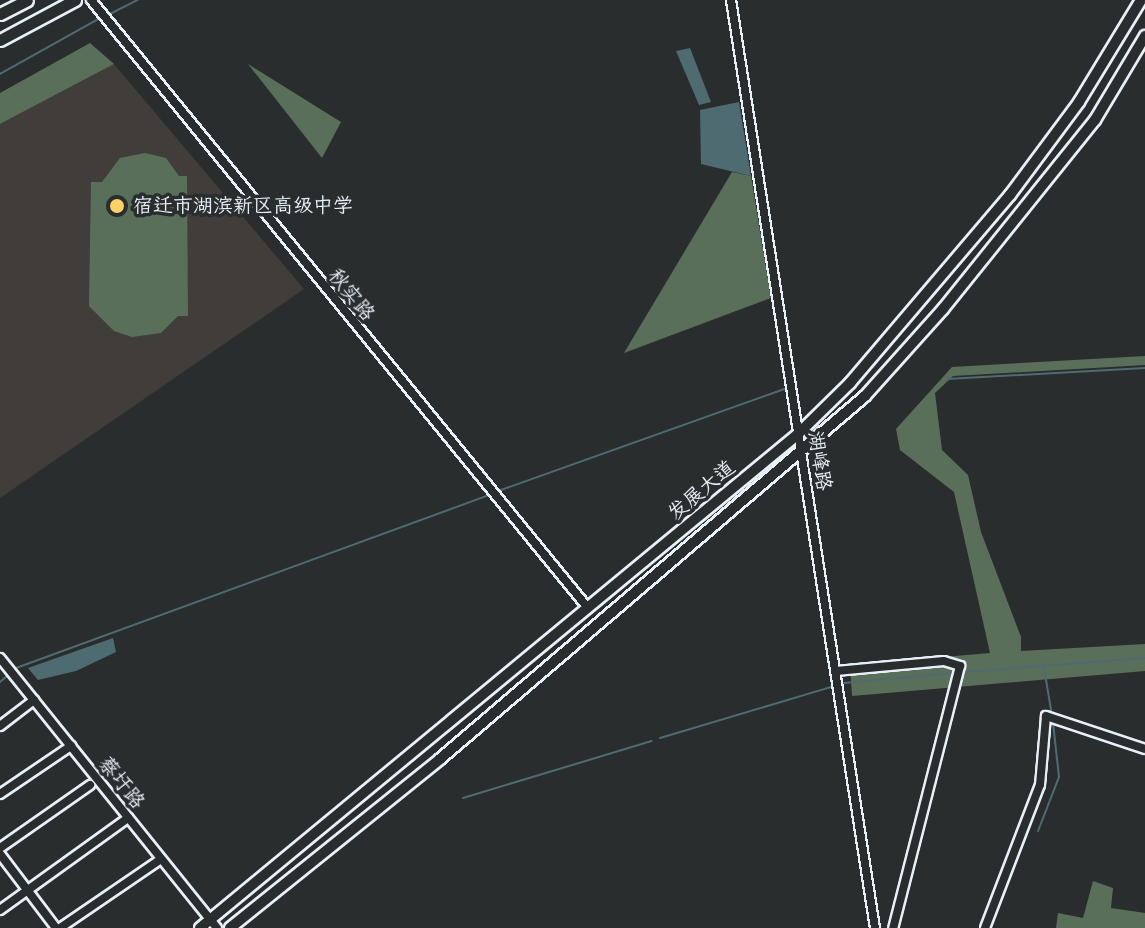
<!DOCTYPE html>
<meta charset="utf-8">
<style>
body{margin:0}
#map{position:relative;width:1145px;height:928px;overflow:hidden;background:#2a2d2e;font-family:"Balsamiq Sans","LXGW WenKai TC",sans-serif}
div>[style]{position:absolute}
[style*='--x']{left:calc(var(--x)*1px);top:calc(var(--y)*1px);width:calc(var(--w)*1px);rotate:calc(var(--a)*1deg)}
.built>*{inset:0;background:#403d3b}
.green>*{inset:0;background:#5a6f5a}
.water>*{inset:0;background:#4e6b72}
.stream>*{height:2px;margin:-1px;padding:0 1px;transform-origin:1px;border-radius:1px;background:#4e6b72}
.roads{filter:drop-shadow(2px 0 #e8f1f8) drop-shadow(-2px 0 #e8f1f8) drop-shadow(0 2px #e8f1f8) drop-shadow(0 -2px #e8f1f8)}
.minor>*{height:8px;margin:-4px;padding:0 4px;transform-origin:4px;border-radius:4px;background:#2a2d2e}
.major>*{height:10px;margin:-5px;padding:0 5px;transform-origin:5px;border-radius:5px;background:#2a2d2e}
.highway>*{height:11px;margin:-5.5px;padding:0 5.5px;transform-origin:5.5px;border-radius:5.5px;background:#2a2d2e}
.dots>*{width:22px;height:22px;translate:-50% -50%;box-sizing:border-box;border:4px solid #2a2d2e;border-radius:50%}
span{translate:-50% -50%;white-space:nowrap;text-align:center;line-height:1.15;-webkit-text-stroke:7px #2a2d2e;paint-order:stroke}
.poi-label{font-size:20px;color:#e8f1f8}
.left{translate:0 -50%;text-align:left}
.street-label{font-size:20px;color:#e8f1f8}
</style>
<div id="map">
<div class="built">
<div style="clip-path:polygon(114px 64px,304px 289px,0 498px,0 124px)"></div>
</div>
<div class="green">
<div style="clip-path:polygon(90px 43px,114px 64px,0 124px,0 93px)"></div>
<div style="clip-path:polygon(248px 64px,341px 122px,322px 158px)"></div>
<div style="clip-path:polygon(145px 153px,166px 158px,179px 176px,187px 176px,188px 316px,178px 316px,161px 333px,132px 337px,114px 331px,89px 306px,91px 182px,102px 182px,120px 158px)"></div>
<div style="clip-path:polygon(732px 172px,751px 176px,771px 298px,624px 353px)"></div>
<div style="clip-path:polygon(1145px 356px,1145px 365px,953px 376px,935px 393px,942px 450px,968px 475px,981px 532px,1021px 637px,1021px 651px,1145px 644px,1145px 671px,852px 696px,850px 665px,990px 653px,954px 492px,900px 450px,896px 429px,952px 367px)"></div>
<div style="clip-path:polygon(1093px 881px,1113px 888px,1111px 908px,1145px 913px,1145px 928px,1056px 928px,1058px 913px,1083px 918px)"></div>
</div>
<div class="water">
<div style="clip-path:polygon(690px 48px,711px 102px,699px 105px,676px 51px)"></div>
<div style="clip-path:polygon(739px 102px,751px 176px,701px 164px,700px 110px)"></div>
<div style="clip-path:polygon(113px 638px,116px 652px,76px 671px,38px 680px,28px 668px)"></div>
</div>
<div class="stream">
<div style="--x:106;--y:16;--w:36;--a:-27"></div>
<div style="--x:0;--y:74;--w:115;--a:-29.2"></div>
<div style="--x:947;--y:379;--w:198;--a:-3.2"></div>
<div style="--x:498;--y:491;--w:304;--a:-19.6"></div>
<div style="--x:16;--y:668;--w:507;--a:-20.08"></div>
<div style="--x:1044;--y:668;--w:43;--a:80.5"></div>
<div style="--x:966;--y:672;--w:180;--a:-4.5"></div>
<div style="--x:0;--y:682;--w:8;--a:-40"></div>
<div style="--x:844;--y:683;--w:110;--a:-5.2"></div>
<div style="--x:660;--y:738;--w:178;--a:-16.6"></div>
<div style="--x:463;--y:798;--w:197;--a:-16.8"></div>
<div style="--x:1038;--y:831;--w:58;--a:-68.7"></div>
<div style="--x:1059;--y:777;--w:54;--a:-96.3"></div>
</div>
<div class="roads">
<div class="minor">
<div style="--x:91;--y:0;--w:785;--a:50.74"></div>
<div style="--x:731;--y:0;--w:939;--a:81.18"></div>
<div style="--x:0;--y:658;--w:346;--a:51.2"></div>
<div style="--x:836;--y:671;--w:108;--a:-5.3"></div>
<div style="--x:944;--y:661;--w:17;--a:17"></div>
<div style="--x:960;--y:666;--w:270;--a:104.3"></div>
<div style="--x:0;--y:726;--w:43;--a:-37.4"></div>
<div style="--x:0;--y:794;--w:86;--a:-34.1"></div>
<div style="--x:0;--y:848;--w:110;--a:-35"></div>
<div style="--x:0;--y:854;--w:93;--a:52.9"></div>
<div style="--x:0;--y:910;--w:158;--a:-35.7"></div>
<div style="--x:60;--y:928;--w:122;--a:-34.3"></div>
<div style="--x:985;--y:928;--w:153;--a:-69"></div>
<div style="--x:1040;--y:785;--w:69;--a:-85"></div>
<div style="--x:1046;--y:716;--w:104;--a:18.4"></div>
</div>
<div class="major">
<div style="--x:200;--y:928;--w:776;--a:-39.56"></div>
<div style="--x:798;--y:434;--w:73;--a:-44.4"></div>
<div style="--x:850;--y:383;--w:247;--a:-49.6"></div>
<div style="--x:1010;--y:195;--w:116;--a:-53.4"></div>
<div style="--x:1079;--y:102;--w:119;--a:-58.7"></div>
<div style="--x:230;--y:928;--w:270;--a:-38.8"></div>
<div style="--x:440;--y:759;--w:559;--a:-40.5"></div>
<div style="--x:865;--y:396;--w:117;--a:-48.1"></div>
<div style="--x:943;--y:309;--w:243;--a:-51.2"></div>
<div style="--x:1095;--y:120;--w:98;--a:-59.2"></div>
</div>
<div class="highway">
<div style="--x:0;--y:14;--w:30;--a:-27"></div>
<div style="--x:0;--y:40;--w:85;--a:-28.1"></div>
</div>
</div>
<div class="dots">
<div style="left:117px;top:206px;background:#ffd166"></div>
</div>
<div class="poi-label">
<span class="left" style="left:133px;top:206px">宿迁市湖滨新区高级中学</span>
</div>
<div class="street-label">
<span style="left:351px;top:295px;rotate:51deg">秋实路</span>
<span style="left:819px;top:461px;rotate:81deg">湖峰路</span>
<span style="left:702px;top:491px;rotate:-40deg">发展大道</span>
<span style="left:121px;top:783px;rotate:51deg">蔡圩路</span>
</div>
</div>
